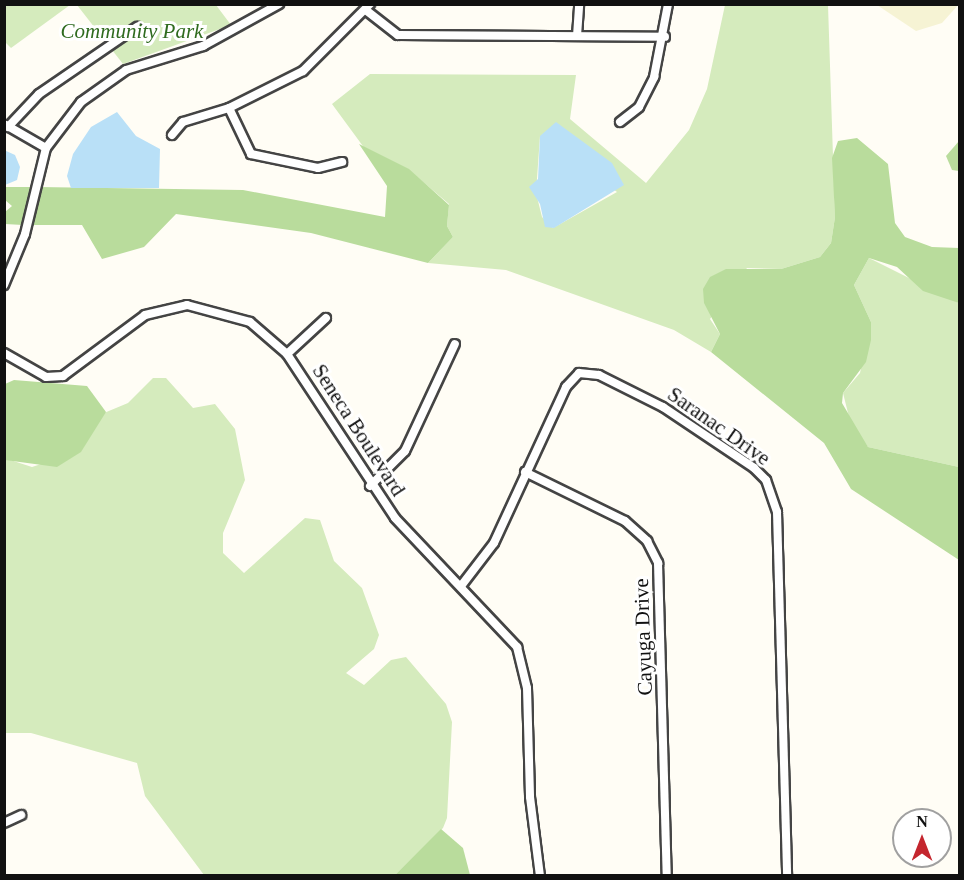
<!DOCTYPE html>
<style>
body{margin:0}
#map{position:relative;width:964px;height:880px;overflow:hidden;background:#fffdf5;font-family:"Times New Roman",serif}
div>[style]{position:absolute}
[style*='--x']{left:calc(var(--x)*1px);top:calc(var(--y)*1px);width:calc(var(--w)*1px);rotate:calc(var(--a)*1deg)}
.farmland>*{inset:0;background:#f6f3d4}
.green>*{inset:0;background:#d5ebbd}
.forest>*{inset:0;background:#b9dc9c}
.water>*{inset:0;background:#b9e0f7}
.roads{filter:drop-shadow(2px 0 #444) drop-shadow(-2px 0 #444) drop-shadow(0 2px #444) drop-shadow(0 -2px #444)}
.minor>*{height:8px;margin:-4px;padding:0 4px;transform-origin:4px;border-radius:4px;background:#fff}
span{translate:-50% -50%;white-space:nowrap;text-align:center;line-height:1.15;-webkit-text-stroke:6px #fff;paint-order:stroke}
.park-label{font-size:21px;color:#2f6b1f;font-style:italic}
.street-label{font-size:21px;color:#111}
.frame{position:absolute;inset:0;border:6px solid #111;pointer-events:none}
.north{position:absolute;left:892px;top:808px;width:60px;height:60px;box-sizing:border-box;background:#fff;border:2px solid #a0a0a0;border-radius:50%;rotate:0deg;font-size:16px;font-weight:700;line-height:24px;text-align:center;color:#111}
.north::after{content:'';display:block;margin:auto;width:21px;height:27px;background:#c4262e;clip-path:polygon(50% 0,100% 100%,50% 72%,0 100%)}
</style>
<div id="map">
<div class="farmland">
<div style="clip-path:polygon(959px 4px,942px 23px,916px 31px,877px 5px)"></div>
</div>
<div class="green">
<div style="clip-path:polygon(5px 4px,70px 4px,70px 5px,11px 48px,5px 42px)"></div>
<div style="clip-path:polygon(77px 5px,216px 5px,231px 25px,123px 64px)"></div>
<div style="clip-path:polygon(evenodd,725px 5px,828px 5px,835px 217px,831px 243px,820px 257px,781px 269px,747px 268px,710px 319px,720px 334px,711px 352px,674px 330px,506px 270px,428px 263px,453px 237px,447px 226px,449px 204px,409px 170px,368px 153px,332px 104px,370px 74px,576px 75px,570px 119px,646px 183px,689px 130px,707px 89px,725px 5px,540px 136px,617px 192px,553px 228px,542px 217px,536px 193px,540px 136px)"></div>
<div style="clip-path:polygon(869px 258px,959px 303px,959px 467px,868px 447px,851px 425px,843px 393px,860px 373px,871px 322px,854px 285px)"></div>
<div style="clip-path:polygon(153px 378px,166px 378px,193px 408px,215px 404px,235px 429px,245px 480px,223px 533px,223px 553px,244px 573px,305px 518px,320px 520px,334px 561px,362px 588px,379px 635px,374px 649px,346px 673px,364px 685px,391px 660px,406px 657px,446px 704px,452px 722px,447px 818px,443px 828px,395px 875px,204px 875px,145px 796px,137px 763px,31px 733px,5px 733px,4px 458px,32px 467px,81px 451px,104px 413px,128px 403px)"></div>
</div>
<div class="forest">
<div style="clip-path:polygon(857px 138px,888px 164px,895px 223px,905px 237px,932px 247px,959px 248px,959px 303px,923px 291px,897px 267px,869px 258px,854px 285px,871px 322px,871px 340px,866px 362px,843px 393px,842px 403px,868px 447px,959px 467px,959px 560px,851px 489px,824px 443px,711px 352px,720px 334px,704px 303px,703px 289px,710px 277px,726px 269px,781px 269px,820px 257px,831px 243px,835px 217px,832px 158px,838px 141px)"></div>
<div style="clip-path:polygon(959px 141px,959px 171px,952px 170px,946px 156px)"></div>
<div style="clip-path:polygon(359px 144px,409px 169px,449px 205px,447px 226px,453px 237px,428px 263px,311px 233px,176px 214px,144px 247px,102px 259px,82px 225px,31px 225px,38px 187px,243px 190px,385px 217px,387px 186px)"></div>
<div style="clip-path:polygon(5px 187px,30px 187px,23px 225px,5px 224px,5px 212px,12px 206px,5px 200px)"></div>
<div style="clip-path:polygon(14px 380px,87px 386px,106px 412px,81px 452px,57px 467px,5px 460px,5px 384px)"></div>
<div style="clip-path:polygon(441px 829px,463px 848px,470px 875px,395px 875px)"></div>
</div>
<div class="water">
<div style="clip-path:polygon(117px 112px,136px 136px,160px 149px,159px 188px,71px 188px,67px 176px,73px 154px,91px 127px)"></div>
<div style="clip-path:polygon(556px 122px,612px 163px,624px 185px,554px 228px,545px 227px,540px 204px,529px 187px,538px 179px,540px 136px)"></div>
<div style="clip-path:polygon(4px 150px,15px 155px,20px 167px,17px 180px,5px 185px)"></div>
</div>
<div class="roads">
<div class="minor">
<div style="--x:367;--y:11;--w:39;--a:38"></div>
<div style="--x:398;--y:35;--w:267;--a:0.4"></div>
<div style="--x:577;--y:36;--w:32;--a:-86"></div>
<div style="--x:229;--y:108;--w:51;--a:64.4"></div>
<div style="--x:251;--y:154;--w:68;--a:11.8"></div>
<div style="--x:318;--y:168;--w:25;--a:-14"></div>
<div style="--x:620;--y:122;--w:24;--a:-38"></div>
<div style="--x:639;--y:107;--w:34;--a:-63"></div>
<div style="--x:654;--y:77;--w:74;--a:-79.1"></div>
<div style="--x:6;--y:125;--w:46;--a:29.9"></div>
<div style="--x:8;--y:127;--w:45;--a:-46.8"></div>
<div style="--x:39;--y:94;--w:119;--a:-34.4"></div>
<div style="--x:172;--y:135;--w:17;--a:-50"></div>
<div style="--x:183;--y:122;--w:48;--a:-16.9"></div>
<div style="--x:229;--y:108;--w:83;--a:-26.6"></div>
<div style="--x:303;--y:71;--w:95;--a:-45"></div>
<div style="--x:4;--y:285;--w:55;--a:-67.6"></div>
<div style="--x:25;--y:234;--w:89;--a:-76.3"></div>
<div style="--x:46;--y:148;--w:58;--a:-52.7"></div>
<div style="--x:81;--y:102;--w:55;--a:-35.4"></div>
<div style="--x:126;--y:70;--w:81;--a:-17.3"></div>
<div style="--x:203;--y:46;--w:87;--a:-28.9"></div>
<div style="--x:4;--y:353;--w:48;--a:29.7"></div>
<div style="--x:46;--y:377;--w:17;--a:-3"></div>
<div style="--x:63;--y:376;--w:102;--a:-36.6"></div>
<div style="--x:145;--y:315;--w:43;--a:-13.4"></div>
<div style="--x:187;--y:305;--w:65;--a:15.1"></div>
<div style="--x:250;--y:322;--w:49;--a:40.9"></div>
<div style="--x:287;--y:354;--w:196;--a:56.6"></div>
<div style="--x:395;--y:518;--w:178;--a:46.6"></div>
<div style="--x:517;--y:647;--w:42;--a:76.3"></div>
<div style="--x:527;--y:688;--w:109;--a:88.4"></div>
<div style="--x:530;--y:797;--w:80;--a:82.8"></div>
<div style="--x:287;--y:354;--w:53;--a:-42.7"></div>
<div style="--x:525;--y:472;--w:111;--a:26.1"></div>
<div style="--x:625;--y:521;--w:30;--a:42"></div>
<div style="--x:647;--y:541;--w:25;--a:63"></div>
<div style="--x:658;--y:563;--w:313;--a:88.4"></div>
<div style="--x:370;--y:486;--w:49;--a:-45"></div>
<div style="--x:405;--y:451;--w:118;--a:-65"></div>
<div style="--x:461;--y:586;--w:54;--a:-52.5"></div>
<div style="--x:494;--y:543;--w:172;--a:-65.2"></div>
<div style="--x:566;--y:387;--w:19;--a:-47"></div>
<div style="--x:579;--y:373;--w:20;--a:6"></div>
<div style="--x:599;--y:375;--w:72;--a:26.6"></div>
<div style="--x:663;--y:407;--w:110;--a:33.8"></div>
<div style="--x:754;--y:468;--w:17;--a:45"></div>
<div style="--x:766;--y:480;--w:34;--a:71"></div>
<div style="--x:777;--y:512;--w:364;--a:88.4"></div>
<div style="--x:4;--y:823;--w:19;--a:-25"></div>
</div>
</div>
<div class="park-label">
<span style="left:132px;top:31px">Community Park</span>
</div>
<div class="street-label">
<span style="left:719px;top:426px;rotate:35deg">Saranac Drive</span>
<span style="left:359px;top:430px;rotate:57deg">Seneca Boulevard</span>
<span style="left:643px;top:637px;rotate:-92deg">Cayuga Drive</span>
</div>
<div class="frame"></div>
<div class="north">N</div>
</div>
